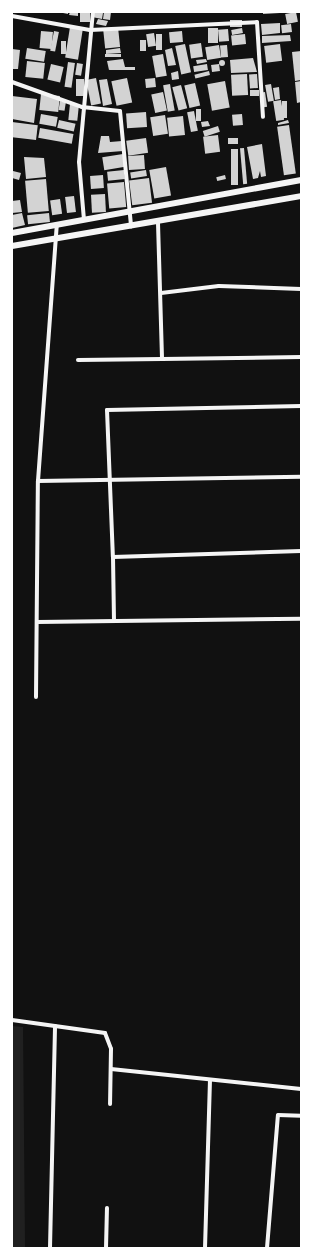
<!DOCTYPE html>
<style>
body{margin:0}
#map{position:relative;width:313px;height:1260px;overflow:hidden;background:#111;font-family:Quicksand,sans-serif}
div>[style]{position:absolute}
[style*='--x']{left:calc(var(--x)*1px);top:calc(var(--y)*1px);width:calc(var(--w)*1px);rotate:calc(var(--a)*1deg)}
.green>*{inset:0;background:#202020}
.building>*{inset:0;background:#d3d3d3;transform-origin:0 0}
.round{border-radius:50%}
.minor>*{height:4px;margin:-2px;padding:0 2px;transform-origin:2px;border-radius:2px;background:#f5f5f5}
.tertiary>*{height:6px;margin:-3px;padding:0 3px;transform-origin:3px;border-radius:3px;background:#f5f5f5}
span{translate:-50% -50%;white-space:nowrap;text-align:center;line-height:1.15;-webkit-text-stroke:3px #fff;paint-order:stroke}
.frame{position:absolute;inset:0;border:13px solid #fff;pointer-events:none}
</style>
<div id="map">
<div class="green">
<div style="clip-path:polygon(12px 1026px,23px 1027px,25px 1248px,12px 1248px)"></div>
</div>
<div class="building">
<div style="clip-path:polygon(58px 12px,68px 12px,68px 14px)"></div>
<div style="clip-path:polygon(70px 12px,78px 12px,78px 16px,69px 15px)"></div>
<div style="left:80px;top:12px;width:10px;height:10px"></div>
<div style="clip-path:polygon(93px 12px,103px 13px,102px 19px,92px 17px)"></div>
<div style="clip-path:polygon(104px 12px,111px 12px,110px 20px,103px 19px)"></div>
<div style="clip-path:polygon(263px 12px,279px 12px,280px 13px,263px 14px)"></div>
<div style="left:296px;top:12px;width:10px;height:11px;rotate:79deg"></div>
<div style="clip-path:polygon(98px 19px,108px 21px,106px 26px,96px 24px)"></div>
<div style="left:242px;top:20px;width:7px;height:12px;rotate:90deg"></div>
<div style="clip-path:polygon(280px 23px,280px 33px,262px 35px,261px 24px)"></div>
<div style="left:291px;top:24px;width:8px;height:10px;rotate:83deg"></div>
<div style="left:70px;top:27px;width:13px;height:31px;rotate:9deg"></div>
<div style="left:118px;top:27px;width:20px;height:15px;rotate:84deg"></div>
<div style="left:218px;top:28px;width:15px;height:10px;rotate:90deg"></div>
<div style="left:242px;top:28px;width:5px;height:11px;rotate:79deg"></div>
<div style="left:228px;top:29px;width:12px;height:10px;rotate:85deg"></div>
<div style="left:41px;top:31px;width:12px;height:17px;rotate:5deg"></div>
<div style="left:54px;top:31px;width:5px;height:20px;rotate:11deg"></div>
<div style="left:182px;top:31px;width:11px;height:13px;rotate:85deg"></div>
<div style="left:154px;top:33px;width:13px;height:8px;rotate:81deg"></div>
<div style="left:156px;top:34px;width:6px;height:16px"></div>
<div style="left:245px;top:34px;width:10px;height:14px;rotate:84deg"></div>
<div style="clip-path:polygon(290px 35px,291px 41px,262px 43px,262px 36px)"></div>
<div style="left:140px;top:40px;width:6px;height:11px"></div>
<div style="left:61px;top:41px;width:5px;height:13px"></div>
<div style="left:201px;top:43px;width:14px;height:12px;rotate:82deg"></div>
<div style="left:185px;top:44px;width:29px;height:10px;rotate:78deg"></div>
<div style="left:280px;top:44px;width:17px;height:16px;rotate:83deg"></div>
<div style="left:219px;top:45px;width:13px;height:14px;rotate:81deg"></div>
<div style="left:227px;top:45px;width:12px;height:7px;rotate:85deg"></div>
<div style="left:27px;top:48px;width:19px;height:11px;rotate:9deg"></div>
<div style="clip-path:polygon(120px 48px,121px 53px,106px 54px,106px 50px)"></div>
<div style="clip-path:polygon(172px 48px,176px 65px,168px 66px,165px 50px)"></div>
<div style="clip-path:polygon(12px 49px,20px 50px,18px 69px,12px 69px)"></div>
<div style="clip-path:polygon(301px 51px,301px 80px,295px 81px,292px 52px)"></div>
<div style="left:121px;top:54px;width:3px;height:16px;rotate:90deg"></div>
<div style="left:163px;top:54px;width:22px;height:11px;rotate:80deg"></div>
<div style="clip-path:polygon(253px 58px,257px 72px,231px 73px,230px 60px)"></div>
<div style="clip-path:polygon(123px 59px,125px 67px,109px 70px,107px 61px)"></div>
<div style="clip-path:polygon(206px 59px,207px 62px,197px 64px,196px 60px)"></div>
<div class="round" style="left:219px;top:60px;width:6px;height:6px"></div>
<div style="left:27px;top:61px;width:18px;height:16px;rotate:6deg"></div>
<div style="left:68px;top:62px;width:7px;height:25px;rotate:8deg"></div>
<div style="left:77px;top:63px;width:6px;height:12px;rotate:9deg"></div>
<div style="left:51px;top:64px;width:13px;height:16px;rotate:13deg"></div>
<div style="left:207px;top:64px;width:6px;height:14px;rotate:81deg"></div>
<div style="left:219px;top:64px;width:7px;height:8px;rotate:82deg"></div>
<div style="left:135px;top:67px;width:3px;height:25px;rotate:90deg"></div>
<div style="clip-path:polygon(178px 71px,179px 79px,172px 80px,171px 73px)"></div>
<div style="left:209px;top:71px;width:4px;height:15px;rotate:76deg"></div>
<div style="left:247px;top:74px;width:21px;height:16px;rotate:87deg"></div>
<div style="left:257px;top:74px;width:14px;height:8px;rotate:86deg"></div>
<div style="left:96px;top:78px;width:26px;height:10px;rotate:79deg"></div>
<div style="left:127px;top:78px;width:25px;height:16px;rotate:78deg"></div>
<div style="left:155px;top:78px;width:9px;height:10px;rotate:84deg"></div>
<div style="left:76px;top:79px;width:8px;height:17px"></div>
<div style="clip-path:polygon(107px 79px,112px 104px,103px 106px,99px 80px)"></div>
<div style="left:225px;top:81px;width:27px;height:18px;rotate:80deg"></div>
<div style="clip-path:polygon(301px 81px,301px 102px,297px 103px,295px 82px)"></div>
<div style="left:195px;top:83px;width:23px;height:11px;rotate:77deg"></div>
<div style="left:170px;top:84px;width:27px;height:7px;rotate:80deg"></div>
<div style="left:271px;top:84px;width:17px;height:6px;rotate:80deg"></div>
<div style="left:181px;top:85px;width:24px;height:9px;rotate:75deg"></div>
<div style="clip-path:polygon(279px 87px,280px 99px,275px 100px,273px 88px)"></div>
<div style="left:259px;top:90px;width:6px;height:9px;rotate:90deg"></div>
<div style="left:163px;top:92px;width:19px;height:12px;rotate:78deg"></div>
<div style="left:265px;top:92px;width:15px;height:5px;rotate:82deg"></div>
<div style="left:41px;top:94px;width:19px;height:16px;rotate:6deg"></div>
<div style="clip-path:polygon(12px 96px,37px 99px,34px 123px,12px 119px)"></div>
<div style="left:281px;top:100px;width:20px;height:8px;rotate:81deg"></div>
<div style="left:60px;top:101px;width:6px;height:9px;rotate:9deg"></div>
<div style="left:282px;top:101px;width:5px;height:17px"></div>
<div style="left:70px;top:104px;width:9px;height:16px;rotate:6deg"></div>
<div style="left:196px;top:109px;width:5px;height:12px"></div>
<div style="left:194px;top:111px;width:20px;height:7px;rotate:79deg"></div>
<div style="left:146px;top:112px;width:15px;height:20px;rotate:86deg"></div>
<div style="left:41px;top:114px;width:17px;height:10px;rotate:10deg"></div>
<div style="left:242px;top:114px;width:11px;height:10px;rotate:85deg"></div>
<div style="left:165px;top:115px;width:19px;height:15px;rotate:81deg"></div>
<div style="left:183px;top:116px;width:19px;height:16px;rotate:84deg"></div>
<div style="left:59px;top:120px;width:17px;height:8px;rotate:13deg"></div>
<div style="clip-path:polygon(288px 120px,289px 123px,278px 125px,278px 123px)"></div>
<div style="clip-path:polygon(208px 121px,210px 126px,202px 127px,201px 122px)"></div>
<div style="left:12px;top:122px;width:26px;height:15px;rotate:7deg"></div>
<div style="left:289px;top:125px;width:49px;height:12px;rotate:82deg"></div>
<div style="left:218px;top:126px;width:6px;height:16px;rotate:72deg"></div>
<div style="left:40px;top:128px;width:34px;height:10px;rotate:10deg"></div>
<div style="left:218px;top:135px;width:17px;height:15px;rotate:83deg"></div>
<div style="clip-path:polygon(101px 136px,109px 136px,110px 142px,122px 141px,123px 151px,98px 153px)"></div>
<div style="left:146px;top:138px;width:15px;height:20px;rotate:82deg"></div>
<div style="left:228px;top:138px;width:10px;height:6px"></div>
<div style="clip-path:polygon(262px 144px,266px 176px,261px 177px,260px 171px,258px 178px,253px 179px,247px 147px)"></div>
<div style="left:244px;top:148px;width:36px;height:4px;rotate:85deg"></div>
<div style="left:231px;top:149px;width:7px;height:36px"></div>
<div style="left:123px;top:154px;width:13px;height:21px;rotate:81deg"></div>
<div style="left:144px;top:155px;width:14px;height:16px;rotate:86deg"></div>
<div style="clip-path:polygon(24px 157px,44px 158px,46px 177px,26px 179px)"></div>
<div style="left:166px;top:167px;width:29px;height:17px;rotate:80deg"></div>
<div style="left:124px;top:170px;width:9px;height:17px;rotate:84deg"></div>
<div style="left:146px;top:170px;width:6px;height:16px;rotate:81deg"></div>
<div style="clip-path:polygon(13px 171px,21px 173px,19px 180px,12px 178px)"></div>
<div style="left:103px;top:175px;width:13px;height:13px;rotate:86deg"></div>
<div style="left:225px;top:175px;width:4px;height:9px;rotate:76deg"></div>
<div style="left:149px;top:178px;width:25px;height:20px;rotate:83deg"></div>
<div style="left:46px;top:179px;width:32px;height:21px;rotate:85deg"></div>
<div style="left:124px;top:182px;width:25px;height:17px;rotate:85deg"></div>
<div style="left:105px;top:194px;width:18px;height:14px;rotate:87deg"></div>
<div style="left:74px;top:196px;width:16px;height:9px;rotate:83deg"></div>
<div style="left:60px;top:199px;width:15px;height:10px;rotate:82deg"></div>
<div style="clip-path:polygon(20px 200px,22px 212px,12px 213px,12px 201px)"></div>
<div style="clip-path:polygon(22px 213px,25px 225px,12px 228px,12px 215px)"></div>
<div style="left:49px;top:213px;width:9px;height:22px;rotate:84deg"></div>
</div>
<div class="minor">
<div style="--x:12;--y:16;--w:79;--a:10.2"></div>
<div style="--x:90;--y:30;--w:167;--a:-2.7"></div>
<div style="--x:257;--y:22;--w:95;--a:86.4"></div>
<div style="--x:12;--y:82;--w:74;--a:19.7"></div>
<div style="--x:82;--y:107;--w:38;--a:6"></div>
<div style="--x:120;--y:111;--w:116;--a:84.5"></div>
<div style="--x:84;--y:220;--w:58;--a:-94.9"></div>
<div style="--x:79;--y:162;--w:151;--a:-84.7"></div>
<div style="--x:158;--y:223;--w:136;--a:88.3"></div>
<div style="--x:162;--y:359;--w:139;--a:-0.8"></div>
<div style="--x:161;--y:293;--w:58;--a:-6.9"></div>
<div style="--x:219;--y:286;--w:82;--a:2.1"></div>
<div style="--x:78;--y:360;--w:84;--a:-0.7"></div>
<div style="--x:301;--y:406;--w:194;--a:178.8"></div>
<div style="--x:107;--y:410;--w:147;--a:87.7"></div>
<div style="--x:113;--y:557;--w:188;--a:-1.8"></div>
<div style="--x:38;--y:481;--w:263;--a:-0.9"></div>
<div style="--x:113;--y:557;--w:64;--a:89.1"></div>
<div style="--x:37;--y:622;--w:264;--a:-0.7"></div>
<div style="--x:36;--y:697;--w:216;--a:-89.5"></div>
<div style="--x:38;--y:481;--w:257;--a:-85.8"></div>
<div style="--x:12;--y:1020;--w:94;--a:8"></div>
<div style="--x:105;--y:1033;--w:17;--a:69"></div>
<div style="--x:111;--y:1049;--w:55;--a:91"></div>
<div style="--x:111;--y:1069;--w:191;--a:6"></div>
<div style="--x:50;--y:1248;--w:222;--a:-88.7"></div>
<div style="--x:106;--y:1248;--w:40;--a:-88.6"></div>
<div style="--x:205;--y:1248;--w:168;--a:-88.3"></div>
<div style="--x:267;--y:1248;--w:133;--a:-85.3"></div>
<div style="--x:278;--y:1115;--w:23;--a:2"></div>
</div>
<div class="tertiary">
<div style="--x:12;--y:233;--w:294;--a:-10.4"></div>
<div style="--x:12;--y:246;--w:293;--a:-9.8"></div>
</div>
<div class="frame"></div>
</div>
